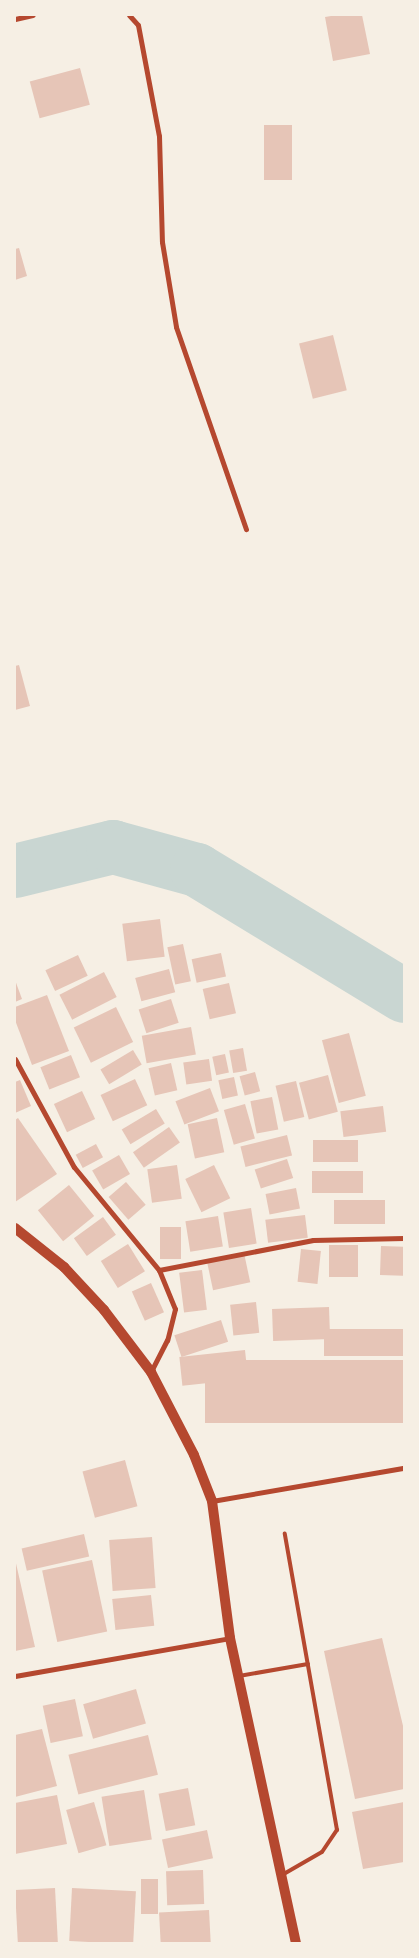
<!DOCTYPE html>
<style>
body{margin:0}
#map{position:relative;width:419px;height:1958px;overflow:hidden;background:#f6efe4;font-family:"Libre Baskerville",serif}
div>[style]{position:absolute}
[style*='--x']{left:calc(var(--x)*1px);top:calc(var(--y)*1px);width:calc(var(--w)*1px);rotate:calc(var(--a)*1deg)}
.river>*{height:54px;margin:-27px;padding:0 27px;transform-origin:27px;border-radius:27px;background:#c9d6d2}
.building>*{inset:0;background:#e6c5b7;transform-origin:0 0}
.service>*{height:4px;margin:-2px;padding:0 2px;transform-origin:2px;border-radius:2px;background:#b5482f}
.minor>*{height:5px;margin:-2.5px;padding:0 2.5px;transform-origin:2.5px;border-radius:2.5px;background:#b5482f}
.secondary>*{height:10px;margin:-5px;padding:0 5px;transform-origin:5px;border-radius:5px;background:#b5482f}
span{translate:-50% -50%;white-space:nowrap;text-align:center;line-height:1.15;-webkit-text-stroke:4.5px #f6efe4;paint-order:stroke}
.frame{position:absolute;inset:0;border:16px solid #f6efe4;pointer-events:none}
</style>
<div id="map">
<div class="river">
<div style="--x:15;--y:871;--w:101;--a:-13.8"></div>
<div style="--x:113;--y:847;--w:87;--a:15.3"></div>
<div style="--x:197;--y:870;--w:242;--a:31.3"></div>
</div>
<div class="building">
<div style="clip-path:polygon(337px 15px,362px 15px,370px 54px,333px 61px,325px 17px)"></div>
<div style="left:80px;top:68px;width:38px;height:52px;rotate:75deg"></div>
<div style="left:264px;top:125px;width:28px;height:55px"></div>
<div style="clip-path:polygon(19px 248px,27px 276px,15px 280px,15px 249px)"></div>
<div style="left:333px;top:335px;width:57px;height:35px;rotate:76deg"></div>
<div style="clip-path:polygon(19px 665px,30px 706px,15px 710px,15px 666px)"></div>
<div style="left:160px;top:919px;width:38px;height:38px;rotate:83deg"></div>
<div style="left:183px;top:944px;width:38px;height:16px;rotate:78deg"></div>
<div style="left:221px;top:953px;width:24px;height:30px;rotate:78deg"></div>
<div style="left:78px;top:955px;width:23px;height:36px;rotate:65deg"></div>
<div style="left:169px;top:969px;width:24px;height:35px;rotate:75deg"></div>
<div style="left:104px;top:972px;width:28px;height:50px;rotate:63deg"></div>
<div style="clip-path:polygon(15px 980px,22px 999px,15px 1002px)"></div>
<div style="left:229px;top:983px;width:31px;height:27px;rotate:77deg"></div>
<div style="clip-path:polygon(47px 995px,69px 1051px,32px 1065px,15px 1020px,15px 1007px)"></div>
<div style="left:171px;top:999px;width:25px;height:34px;rotate:72deg"></div>
<div style="left:116px;top:1007px;width:39px;height:47px;rotate:64deg"></div>
<div style="left:191px;top:1027px;width:28px;height:50px;rotate:80deg"></div>
<div style="left:349px;top:1033px;width:65px;height:28px;rotate:75deg"></div>
<div style="left:243px;top:1048px;width:23px;height:14px;rotate:80deg"></div>
<div style="left:133px;top:1050px;width:17px;height:38px;rotate:59deg"></div>
<div style="left:225px;top:1054px;width:19px;height:13px;rotate:78deg"></div>
<div style="left:71px;top:1055px;width:24px;height:33px;rotate:68deg"></div>
<div style="left:209px;top:1059px;width:22px;height:26px;rotate:82deg"></div>
<div style="left:171px;top:1063px;width:28px;height:23px;rotate:77deg"></div>
<div style="left:255px;top:1072px;width:20px;height:16px;rotate:75deg"></div>
<div style="left:328px;top:1075px;width:38px;height:30px;rotate:75deg"></div>
<div style="left:234px;top:1077px;width:19px;height:16px;rotate:78deg"></div>
<div style="left:135px;top:1079px;width:29px;height:38px;rotate:65deg"></div>
<div style="clip-path:polygon(20px 1080px,31px 1106px,15px 1113px,15px 1082px)"></div>
<div style="left:296px;top:1081px;width:37px;height:21px;rotate:77deg"></div>
<div style="left:210px;top:1088px;width:25px;height:37px;rotate:69deg"></div>
<div style="left:82px;top:1091px;width:31px;height:31px;rotate:65deg"></div>
<div style="left:272px;top:1097px;width:33px;height:22px;rotate:79deg"></div>
<div style="left:245px;top:1104px;width:36px;height:22px;rotate:74deg"></div>
<div style="left:383px;top:1106px;width:26px;height:43px;rotate:83deg"></div>
<div style="left:156px;top:1109px;width:17px;height:40px;rotate:59deg"></div>
<div style="clip-path:polygon(18px 1118px,57px 1174px,15px 1202px,15px 1120px)"></div>
<div style="left:217px;top:1118px;width:35px;height:30px;rotate:78deg"></div>
<div style="left:169px;top:1127px;width:19px;height:44px;rotate:55deg"></div>
<div style="left:287px;top:1135px;width:21px;height:48px;rotate:76deg"></div>
<div style="left:313px;top:1140px;width:45px;height:22px"></div>
<div style="left:96px;top:1144px;width:15px;height:23px;rotate:62deg"></div>
<div style="left:119px;top:1155px;width:22px;height:31px;rotate:60deg"></div>
<div style="left:287px;top:1159px;width:20px;height:34px;rotate:72deg"></div>
<div style="left:177px;top:1165px;width:34px;height:30px;rotate:82deg"></div>
<div style="left:214px;top:1165px;width:37px;height:32px;rotate:64deg"></div>
<div style="left:312px;top:1171px;width:51px;height:22px"></div>
<div style="left:126px;top:1182px;width:30px;height:23px;rotate:49deg"></div>
<div style="left:69px;top:1185px;width:40px;height:40px;rotate:51deg"></div>
<div style="left:296px;top:1188px;width:21px;height:31px;rotate:79deg"></div>
<div style="left:385px;top:1200px;width:24px;height:51px;rotate:90deg"></div>
<div style="left:251px;top:1208px;width:36px;height:28px;rotate:81deg"></div>
<div style="left:305px;top:1215px;width:23px;height:40px;rotate:83deg"></div>
<div style="left:218px;top:1216px;width:31px;height:33px;rotate:81deg"></div>
<div style="left:103px;top:1217px;width:22px;height:36px;rotate:54deg"></div>
<div style="left:160px;top:1227px;width:21px;height:32px"></div>
<div style="left:128px;top:1244px;width:32px;height:32px;rotate:58deg"></div>
<div style="left:329px;top:1245px;width:29px;height:32px"></div>
<div style="left:381px;top:1246px;width:23px;height:29px;rotate:2deg"></div>
<div style="left:301px;top:1249px;width:20px;height:33px;rotate:6deg"></div>
<div style="left:244px;top:1253px;width:30px;height:38px;rotate:78deg"></div>
<div style="left:202px;top:1270px;width:40px;height:23px;rotate:83deg"></div>
<div style="left:151px;top:1283px;width:32px;height:21px;rotate:66deg"></div>
<div style="left:256px;top:1302px;width:31px;height:26px;rotate:84deg"></div>
<div style="left:329px;top:1307px;width:32px;height:57px;rotate:88deg"></div>
<div style="left:221px;top:1320px;width:23px;height:49px;rotate:72deg"></div>
<div style="left:404px;top:1329px;width:27px;height:80px;rotate:90deg"></div>
<div style="left:245px;top:1350px;width:29px;height:66px;rotate:84deg"></div>
<div style="left:404px;top:1360px;width:63px;height:199px;rotate:90deg"></div>
<div style="left:125px;top:1460px;width:48px;height:44px;rotate:75deg"></div>
<div style="left:84px;top:1534px;width:23px;height:64px;rotate:77deg"></div>
<div style="left:152px;top:1537px;width:51px;height:43px;rotate:86deg"></div>
<div style="clip-path:polygon(15px 1559px,35px 1647px,15px 1651px)"></div>
<div style="left:92px;top:1560px;width:73px;height:51px;rotate:78deg"></div>
<div style="left:151px;top:1595px;width:31px;height:39px;rotate:84deg"></div>
<div style="clip-path:polygon(382px 1638px,404px 1730px,404px 1789px,355px 1799px,324px 1651px)"></div>
<div style="left:136px;top:1689px;width:36px;height:55px;rotate:74deg"></div>
<div style="left:75px;top:1699px;width:38px;height:33px;rotate:78deg"></div>
<div style="clip-path:polygon(42px 1729px,57px 1786px,15px 1797px,15px 1735px)"></div>
<div style="left:148px;top:1735px;width:41px;height:82px;rotate:76deg"></div>
<div style="left:188px;top:1788px;width:38px;height:30px;rotate:79deg"></div>
<div style="left:144px;top:1790px;width:50px;height:43px;rotate:81deg"></div>
<div style="clip-path:polygon(57px 1795px,67px 1844px,15px 1854px,15px 1803px)"></div>
<div style="left:94px;top:1802px;width:45px;height:29px;rotate:74deg"></div>
<div style="clip-path:polygon(404px 1802px,404px 1862px,363px 1869px,352px 1812px)"></div>
<div style="left:207px;top:1830px;width:29px;height:46px;rotate:78deg"></div>
<div style="left:203px;top:1870px;width:34px;height:37px;rotate:88deg"></div>
<div style="left:141px;top:1879px;width:17px;height:35px"></div>
<div style="left:55px;top:1888px;width:55px;height:40px;rotate:87deg"></div>
<div style="left:72px;top:1888px;width:64px;height:53px;rotate:3deg"></div>
<div style="left:209px;top:1910px;width:33px;height:50px;rotate:87deg"></div>
</div>
<div class="service">
<div style="--x:239;--y:1676;--w:70;--a:-9.9"></div>
<div style="--x:282;--y:1875;--w:46;--a:-29.9"></div>
<div style="--x:322;--y:1852;--w:27;--a:-56"></div>
<div style="--x:337;--y:1830;--w:301;--a:-100"></div>
</div>
<div class="minor">
<div style="--x:129;--y:15;--w:13;--a:48"></div>
<div style="--x:138;--y:25;--w:113;--a:79.3"></div>
<div style="--x:159;--y:136;--w:106;--a:88.4"></div>
<div style="--x:162;--y:242;--w:86;--a:80.6"></div>
<div style="--x:176;--y:327;--w:214;--a:70.9"></div>
<div style="--x:15;--y:19;--w:18;--a:-13"></div>
<div style="--x:15;--y:1059;--w:123;--a:61.4"></div>
<div style="--x:74;--y:1167;--w:134;--a:50.5"></div>
<div style="--x:159;--y:1270;--w:42;--a:67.7"></div>
<div style="--x:175;--y:1309;--w:32;--a:104"></div>
<div style="--x:167;--y:1340;--w:35;--a:117"></div>
<div style="--x:159;--y:1270;--w:157;--a:-11"></div>
<div style="--x:313;--y:1240;--w:91;--a:-1.3"></div>
<div style="--x:212;--y:1501;--w:195;--a:-9.8"></div>
<div style="--x:15;--y:1676;--w:218;--a:-10"></div>
</div>
<div class="secondary">
<div style="--x:15;--y:1228;--w:63;--a:38.5"></div>
<div style="--x:64;--y:1267;--w:59;--a:47.1"></div>
<div style="--x:104;--y:1310;--w:78;--a:52.8"></div>
<div style="--x:151;--y:1372;--w:93;--a:62.6"></div>
<div style="--x:194;--y:1455;--w:49;--a:68.6"></div>
<div style="--x:212;--y:1501;--w:138;--a:82.5"></div>
<div style="--x:230;--y:1638;--w:312;--a:77.8"></div>
</div>
<div class="frame"></div>
</div>
